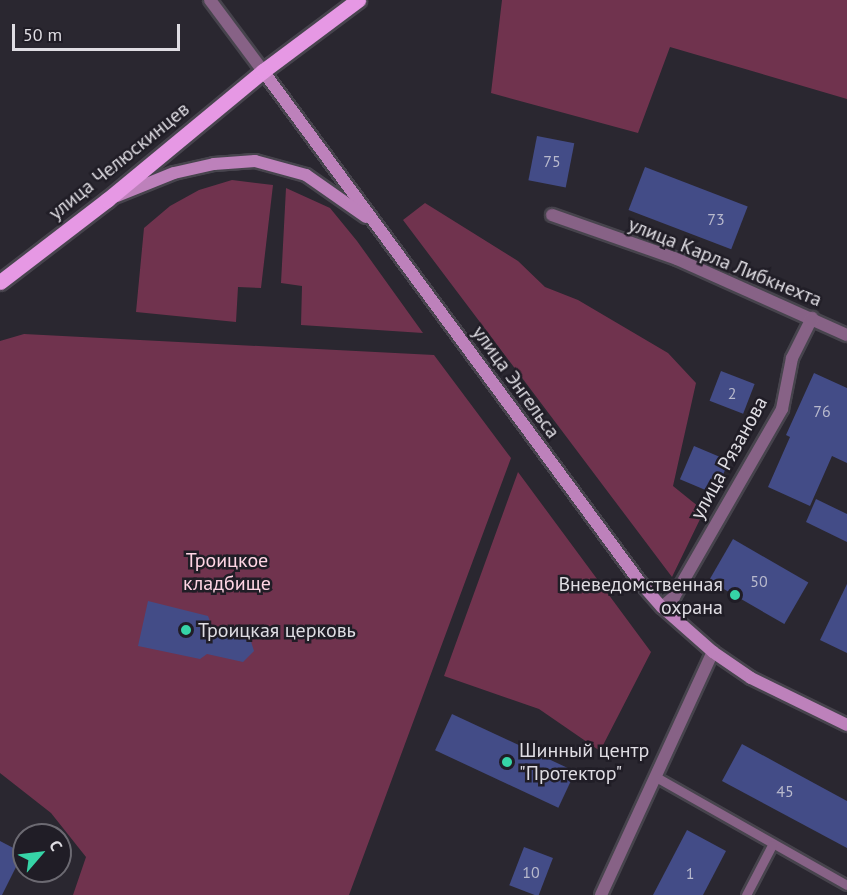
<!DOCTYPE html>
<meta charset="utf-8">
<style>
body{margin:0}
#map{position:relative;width:847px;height:895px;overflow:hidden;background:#2a2730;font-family:"PT Sans",sans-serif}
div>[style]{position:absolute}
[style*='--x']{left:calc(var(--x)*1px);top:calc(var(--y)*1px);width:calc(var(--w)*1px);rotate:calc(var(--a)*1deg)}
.green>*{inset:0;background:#70334e}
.building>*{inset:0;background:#434c87;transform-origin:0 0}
.roads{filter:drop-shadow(2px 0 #47444d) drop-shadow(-2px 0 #47444d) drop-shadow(0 2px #47444d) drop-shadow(0 -2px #47444d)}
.service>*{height:9px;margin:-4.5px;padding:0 4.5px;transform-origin:4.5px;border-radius:4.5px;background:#876286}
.minor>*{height:12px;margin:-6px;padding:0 6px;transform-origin:6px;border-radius:6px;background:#876286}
.tertiary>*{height:12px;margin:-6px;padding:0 6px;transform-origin:6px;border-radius:6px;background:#876286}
.secondary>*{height:12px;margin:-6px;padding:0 6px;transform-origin:6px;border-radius:6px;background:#bd81bb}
.primary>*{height:15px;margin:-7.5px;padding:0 7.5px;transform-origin:7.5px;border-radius:7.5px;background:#e698e4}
.dots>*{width:16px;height:16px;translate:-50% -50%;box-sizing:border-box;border:3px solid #201d26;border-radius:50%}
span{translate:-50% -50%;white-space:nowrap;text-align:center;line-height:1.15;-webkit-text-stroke:5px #201d26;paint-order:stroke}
.number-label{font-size:16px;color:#b8b9cc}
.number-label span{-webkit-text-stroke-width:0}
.street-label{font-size:20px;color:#dfdde3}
.park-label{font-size:20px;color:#ffd5e4}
.poi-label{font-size:20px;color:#dfdde3}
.right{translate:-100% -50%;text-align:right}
.left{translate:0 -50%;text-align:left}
.north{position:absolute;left:12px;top:823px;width:60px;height:60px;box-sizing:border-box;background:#201d26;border:2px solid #6c6a72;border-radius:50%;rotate:62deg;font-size:16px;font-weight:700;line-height:24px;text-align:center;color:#dfdde3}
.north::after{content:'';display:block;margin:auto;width:21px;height:27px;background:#36d4a7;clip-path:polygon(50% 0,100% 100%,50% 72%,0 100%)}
.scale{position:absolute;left:12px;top:24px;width:168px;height:27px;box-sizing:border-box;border:3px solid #dfdde3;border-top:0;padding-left:8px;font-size:18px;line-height:21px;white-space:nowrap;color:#dfdde3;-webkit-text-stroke:4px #201d26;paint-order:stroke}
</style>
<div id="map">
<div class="green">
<div style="clip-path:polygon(502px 0,847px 0,847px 99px,670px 47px,638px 133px,491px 93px)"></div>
<div style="clip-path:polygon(232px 180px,273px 185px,261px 288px,238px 287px,236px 322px,136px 312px,144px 228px,170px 206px,199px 190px)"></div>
<div style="clip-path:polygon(286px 188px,330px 208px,357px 241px,423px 333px,301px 325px,302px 286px,281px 283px)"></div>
<div style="clip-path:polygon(425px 203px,518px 261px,545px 287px,578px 300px,668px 353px,696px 383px,673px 486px,704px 511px,672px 577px,403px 220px)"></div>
<div style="clip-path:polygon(24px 334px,434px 355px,511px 458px,349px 895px,73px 895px,86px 857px,51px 813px,0 773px,0 341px)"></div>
<div style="clip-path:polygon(518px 472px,651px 652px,600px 751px,539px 709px,444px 676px)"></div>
</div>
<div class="building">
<div style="left:537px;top:136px;width:38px;height:45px;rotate:11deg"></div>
<div style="left:645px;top:167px;width:110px;height:46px;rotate:21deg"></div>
<div style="left:721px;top:371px;width:36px;height:32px;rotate:21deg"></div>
<div style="clip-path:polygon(814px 373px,847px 388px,847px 463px,832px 456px,810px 506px,768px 487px,790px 437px,786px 435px)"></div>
<div style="left:694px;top:446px;width:38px;height:36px;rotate:23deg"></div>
<div style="clip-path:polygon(816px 499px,847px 514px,847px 542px,806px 522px)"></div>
<div style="left:733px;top:539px;width:87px;height:48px;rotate:30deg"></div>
<div style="clip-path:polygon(847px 584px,847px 653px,820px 640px)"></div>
<div style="clip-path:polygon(148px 601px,208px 616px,212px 626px,249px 635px,254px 651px,243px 662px,207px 654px,200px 659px,138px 646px)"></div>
<div style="left:452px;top:714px;width:136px;height:40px;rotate:25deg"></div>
<div style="clip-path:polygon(742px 744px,847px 801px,847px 848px,722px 781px)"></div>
<div style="clip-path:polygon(687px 830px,726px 851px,703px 895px,653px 895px)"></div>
<div style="clip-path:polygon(0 841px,23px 853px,2px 895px,0 895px)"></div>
<div style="left:524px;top:847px;width:31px;height:41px;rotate:21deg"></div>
</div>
<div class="roads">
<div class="service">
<div style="--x:656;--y:777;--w:219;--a:29.5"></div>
<div style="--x:746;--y:895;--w:56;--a:-62.5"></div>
</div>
<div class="minor">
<div style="--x:552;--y:215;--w:133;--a:19.4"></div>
<div style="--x:677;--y:259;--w:186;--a:24.1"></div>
<div style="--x:662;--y:607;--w:16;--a:-40"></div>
<div style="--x:674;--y:597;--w:217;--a:-60.1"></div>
<div style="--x:782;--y:409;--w:52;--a:-78.9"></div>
<div style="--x:792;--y:358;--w:45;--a:-63.4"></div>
<div style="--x:601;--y:895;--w:268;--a:-65.3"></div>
</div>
<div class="tertiary">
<div style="--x:210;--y:0;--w:89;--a:53.3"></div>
</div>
<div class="secondary">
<div style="--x:263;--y:71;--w:634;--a:53.6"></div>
<div style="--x:639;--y:581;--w:35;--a:49"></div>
<div style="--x:662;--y:607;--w:68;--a:41.4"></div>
<div style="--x:713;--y:652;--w:46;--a:34.4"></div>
<div style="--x:751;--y:678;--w:107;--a:26.1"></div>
<div style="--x:117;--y:196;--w:61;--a:-22"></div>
<div style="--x:174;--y:173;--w:41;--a:-12.7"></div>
<div style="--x:214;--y:164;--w:41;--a:-4.2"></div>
<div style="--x:255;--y:161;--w:53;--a:15.4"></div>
<div style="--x:306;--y:175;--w:73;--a:35"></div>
</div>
<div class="primary">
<div style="--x:0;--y:282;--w:135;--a:-37.5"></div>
<div style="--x:107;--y:200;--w:202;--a:-39.6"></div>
<div style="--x:263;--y:71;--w:119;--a:-36.8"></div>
</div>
</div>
<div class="dots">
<div style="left:735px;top:595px;background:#36d4a7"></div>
<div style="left:186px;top:630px;background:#36d4a7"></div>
<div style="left:507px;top:762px;background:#36d4a7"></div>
</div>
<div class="number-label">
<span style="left:552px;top:161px">75</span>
<span style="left:716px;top:219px">73</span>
<span style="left:732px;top:393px">2</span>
<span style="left:822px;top:411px">76</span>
<span style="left:759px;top:581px">50</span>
<span style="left:785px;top:791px">45</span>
<span style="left:531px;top:872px">10</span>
<span style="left:690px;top:873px">1</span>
</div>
<div class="street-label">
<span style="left:119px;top:161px;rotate:-39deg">улица Челюскинцев</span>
<span style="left:725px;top:262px;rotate:22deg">улица Карла Либкнехта</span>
<span style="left:516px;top:382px;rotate:54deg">улица Энгельса</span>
<span style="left:729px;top:458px;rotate:-61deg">улица Рязанова</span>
</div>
<div class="park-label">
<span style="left:227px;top:572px">Троицкое<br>кладбище</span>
</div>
<div class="poi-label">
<span class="right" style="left:723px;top:596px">Вневедомственная<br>охрана</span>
<span class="left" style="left:198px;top:630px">Троицкая церковь</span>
<span class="left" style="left:519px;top:762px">Шинный центр<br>"Протектор"</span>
</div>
<div class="north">С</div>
<div class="scale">50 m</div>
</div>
